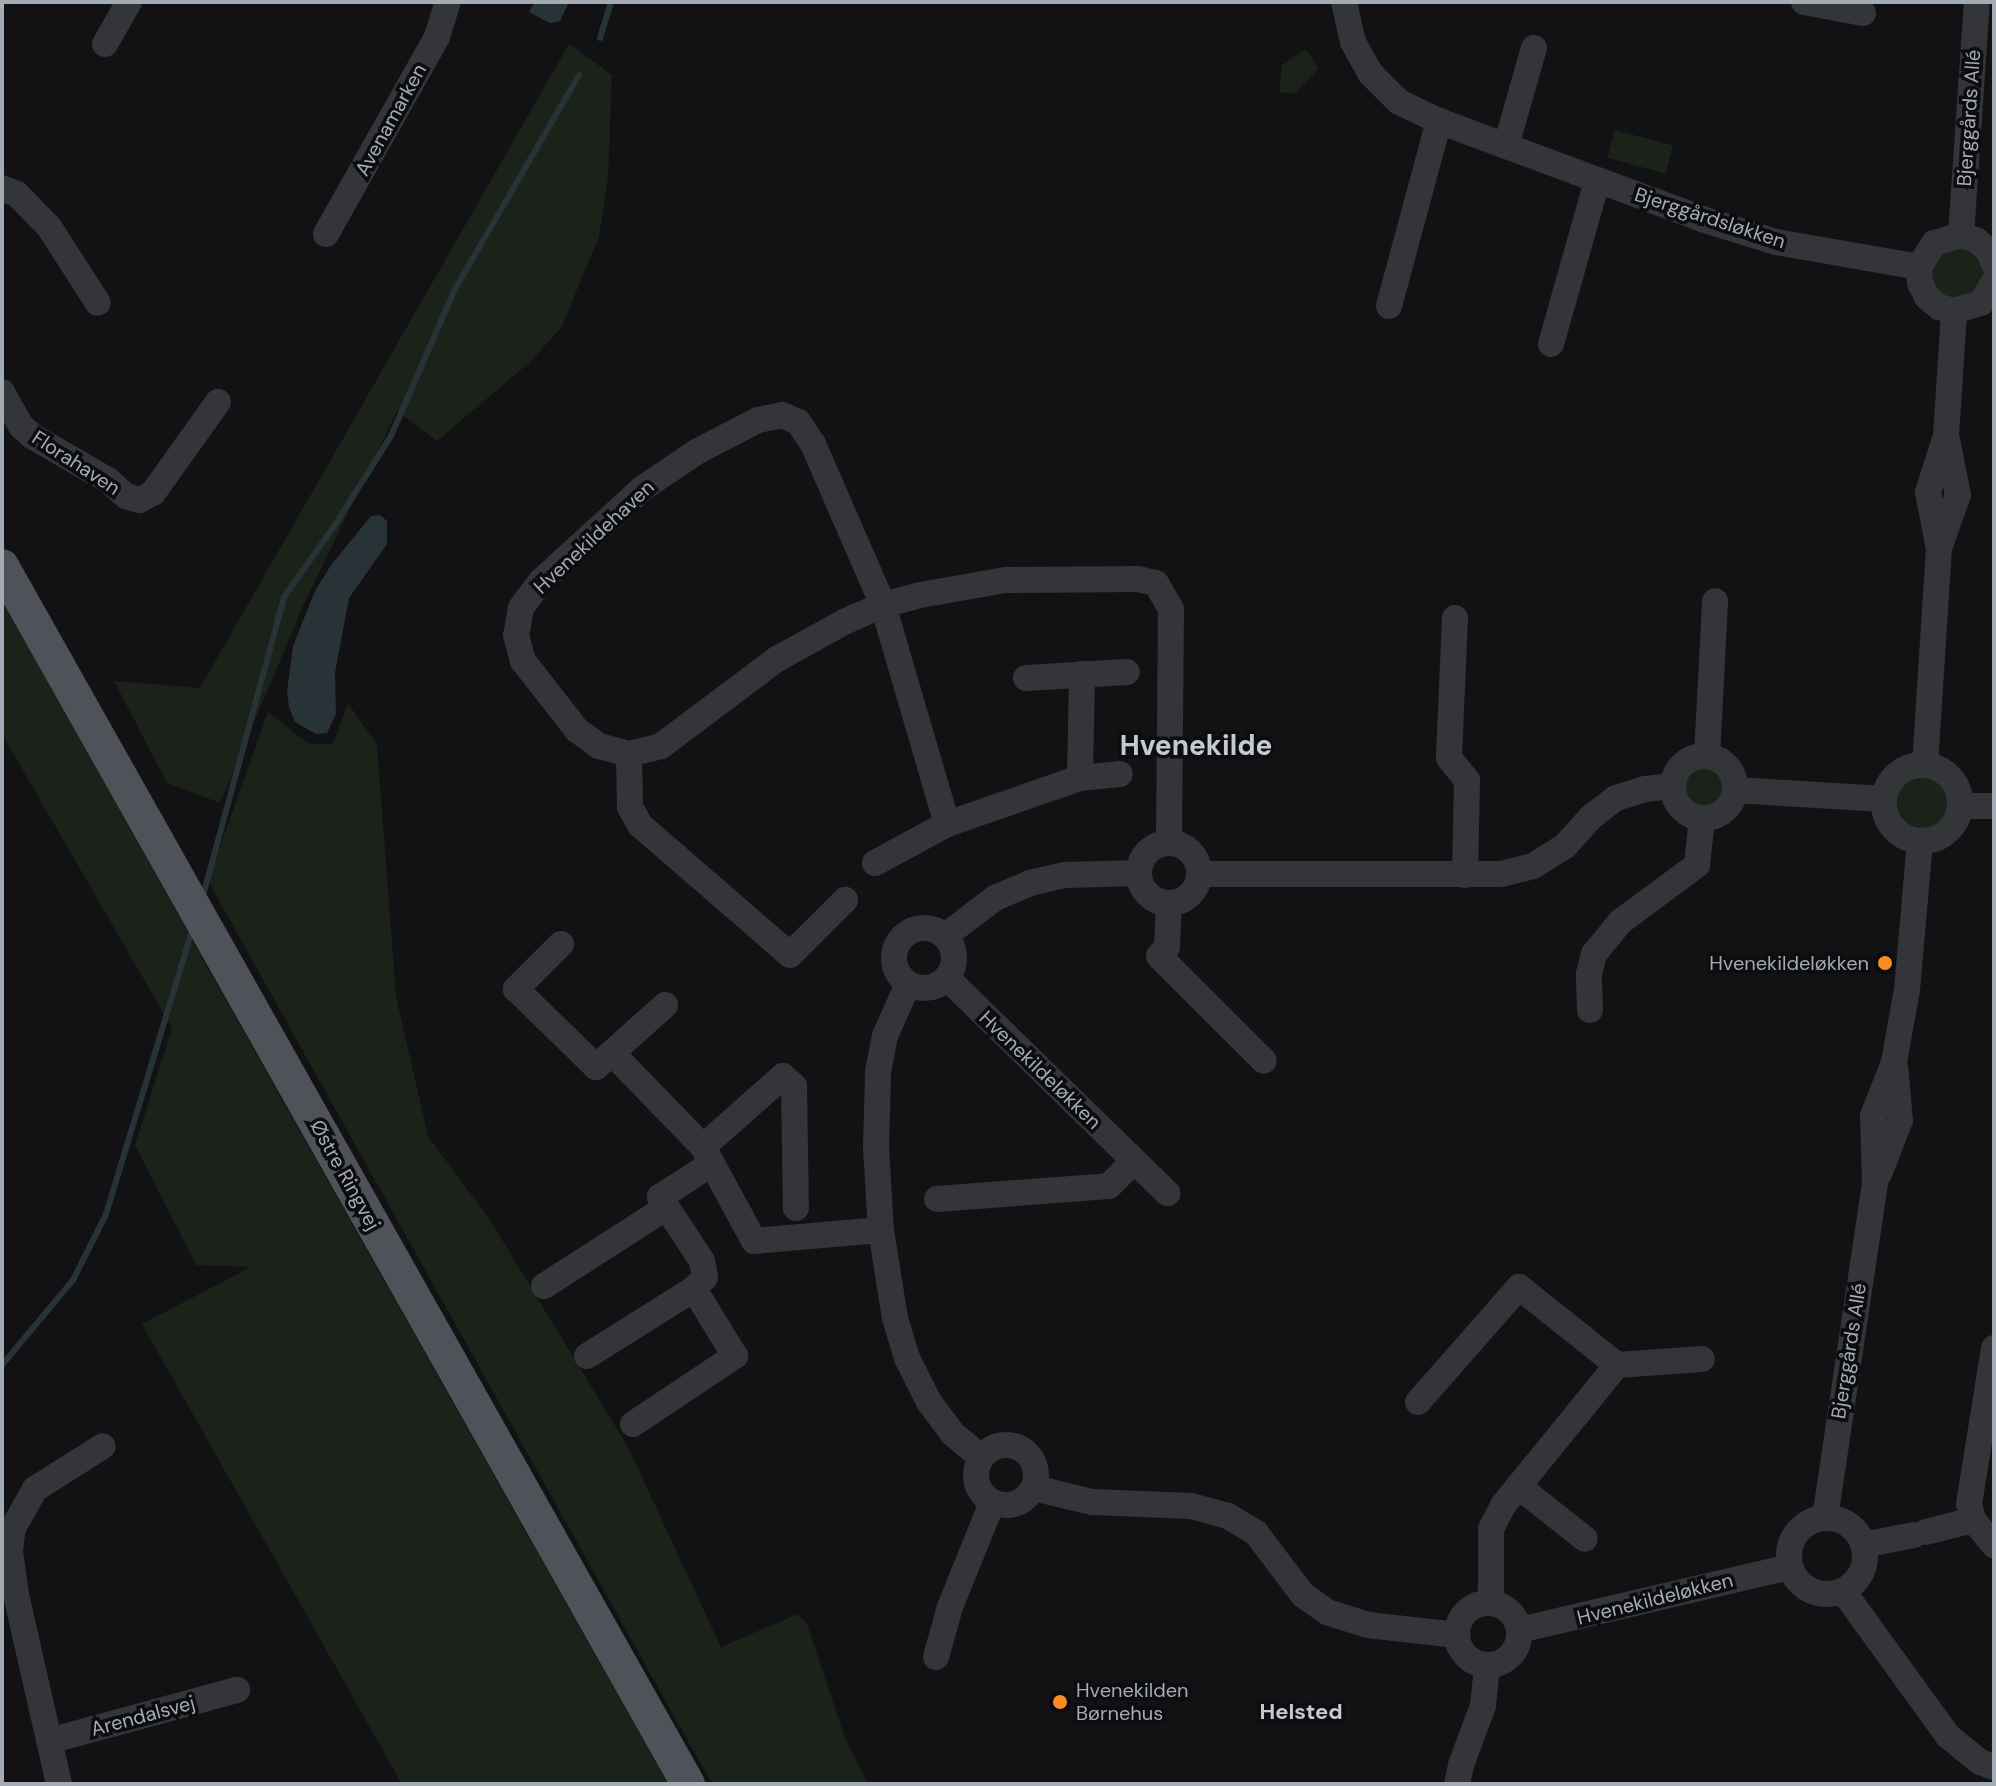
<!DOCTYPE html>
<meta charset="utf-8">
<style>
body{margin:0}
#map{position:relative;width:1996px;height:1786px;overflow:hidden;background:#121214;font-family:"DM Sans",sans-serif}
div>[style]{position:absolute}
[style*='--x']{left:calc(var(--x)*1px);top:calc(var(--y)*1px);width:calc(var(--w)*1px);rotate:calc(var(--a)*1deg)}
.green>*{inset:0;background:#1a221a;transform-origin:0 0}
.round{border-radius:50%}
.water>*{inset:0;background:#283338}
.stream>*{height:6px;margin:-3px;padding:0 3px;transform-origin:3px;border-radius:3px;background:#283338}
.minor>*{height:26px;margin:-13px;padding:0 13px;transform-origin:13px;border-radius:13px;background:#333539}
.minor>.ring{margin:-13px;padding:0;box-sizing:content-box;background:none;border:26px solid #333539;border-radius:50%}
.major>*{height:34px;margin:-17px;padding:0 17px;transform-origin:17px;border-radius:17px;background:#4f5258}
.dots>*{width:22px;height:22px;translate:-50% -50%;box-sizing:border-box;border:4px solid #0d0d0f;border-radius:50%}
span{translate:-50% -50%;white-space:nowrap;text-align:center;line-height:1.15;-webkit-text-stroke:7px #0d0d0f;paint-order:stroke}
.street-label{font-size:20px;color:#a3abb5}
.poi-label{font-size:20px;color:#a3abb5}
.right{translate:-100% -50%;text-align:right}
.left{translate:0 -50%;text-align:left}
.neighbourhood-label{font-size:22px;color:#c4cad1;font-weight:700}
.district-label{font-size:28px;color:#c4cad1;font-weight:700}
.frame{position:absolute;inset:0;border:4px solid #a3abb5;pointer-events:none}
</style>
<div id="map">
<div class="green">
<div style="clip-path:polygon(569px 44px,612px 75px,608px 178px,599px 237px,561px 328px,530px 362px,437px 441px,397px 411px,303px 606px,220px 803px,167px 783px,114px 681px,200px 688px)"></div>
<div style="clip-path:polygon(1306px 49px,1319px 69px,1294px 94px,1279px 92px,1282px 65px)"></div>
<div style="left:1615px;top:130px;width:60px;height:29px;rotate:15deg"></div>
<div style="clip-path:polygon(1952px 244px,1975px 250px,1986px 269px,1981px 291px,1947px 301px,1931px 285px,1930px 262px)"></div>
<div style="clip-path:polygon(2px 599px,210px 972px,668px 1784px,402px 1784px,142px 1324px,251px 1267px,196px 1265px,135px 1145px,172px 1028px,2px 734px)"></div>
<div style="clip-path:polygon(348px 703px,377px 745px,396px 996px,428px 1136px,490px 1220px,628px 1447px,721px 1647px,798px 1614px,807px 1624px,844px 1735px,868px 1784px,712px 1784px,208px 881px,268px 712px,309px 744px,333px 744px)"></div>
<div class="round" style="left:1684px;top:765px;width:42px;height:42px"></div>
<div class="round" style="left:1894px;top:774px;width:56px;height:56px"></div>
</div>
<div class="water">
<div style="clip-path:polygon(535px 2px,569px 2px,560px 21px,550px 23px,529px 12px)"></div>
<div style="clip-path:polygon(380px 515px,387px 521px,387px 544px,349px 598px,335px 673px,336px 714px,327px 733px,316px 734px,295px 722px,289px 707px,287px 692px,293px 646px,315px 591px,331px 565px,371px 516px)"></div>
</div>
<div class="stream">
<div style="--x:600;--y:38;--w:38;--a:-73"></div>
<div style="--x:204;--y:892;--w:306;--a:-74.8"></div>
<div style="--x:284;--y:597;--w:88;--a:-54.7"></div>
<div style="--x:335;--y:525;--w:105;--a:-57.8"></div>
<div style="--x:391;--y:436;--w:160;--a:-66.5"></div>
<div style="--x:455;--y:289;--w:247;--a:-59.9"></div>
<div style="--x:2;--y:1365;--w:111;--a:-50.1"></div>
<div style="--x:73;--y:1280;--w:74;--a:-63.4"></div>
<div style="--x:106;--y:1214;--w:293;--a:-73.1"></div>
</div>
<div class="minor">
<div style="--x:1344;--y:2;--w:41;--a:77.3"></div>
<div style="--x:1353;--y:42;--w:35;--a:61"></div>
<div style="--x:1370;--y:73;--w:41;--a:45"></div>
<div style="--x:1399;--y:102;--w:44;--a:25.4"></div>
<div style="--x:1439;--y:121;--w:281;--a:20.4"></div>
<div style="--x:1702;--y:219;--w:77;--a:17.3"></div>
<div style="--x:1776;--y:242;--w:145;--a:9.9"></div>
<div style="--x:1804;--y:2;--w:60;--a:10.6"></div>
<div style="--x:105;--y:44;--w:48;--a:-60.3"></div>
<div style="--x:1506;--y:146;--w:102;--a:-74.1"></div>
<div style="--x:2;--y:188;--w:16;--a:22"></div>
<div style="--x:17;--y:194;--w:46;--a:45.9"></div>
<div style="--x:49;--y:227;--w:90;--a:57.2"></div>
<div style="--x:326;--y:234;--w:226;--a:-60.6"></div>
<div style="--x:437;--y:37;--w:37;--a:-73"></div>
<div style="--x:1961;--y:235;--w:234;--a:-86.1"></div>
<div style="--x:1994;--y:264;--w:15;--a:-113"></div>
<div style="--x:1988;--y:250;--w:16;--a:-140"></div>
<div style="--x:1976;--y:240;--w:16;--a:-162"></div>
<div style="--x:1961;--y:235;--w:28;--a:163"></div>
<div style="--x:1934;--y:243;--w:28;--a:122"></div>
<div style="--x:1919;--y:267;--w:16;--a:86"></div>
<div style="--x:1920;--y:283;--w:16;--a:63"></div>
<div style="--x:1927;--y:297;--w:16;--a:40"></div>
<div style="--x:1939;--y:307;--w:16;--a:15"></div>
<div style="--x:1954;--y:311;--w:28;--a:-17"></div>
<div style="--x:1981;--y:303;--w:26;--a:-59"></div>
<div style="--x:1389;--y:306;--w:192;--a:-74.9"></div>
<div style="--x:1551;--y:344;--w:169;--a:-74.2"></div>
<div style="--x:2;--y:392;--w:39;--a:61"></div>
<div style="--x:21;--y:426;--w:15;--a:42"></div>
<div style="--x:32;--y:436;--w:88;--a:30.1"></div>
<div style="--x:108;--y:480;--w:24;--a:42"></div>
<div style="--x:126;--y:496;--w:14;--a:17"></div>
<div style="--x:139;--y:500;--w:16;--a:-27"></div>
<div style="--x:153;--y:493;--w:112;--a:-54.5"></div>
<div style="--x:1939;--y:548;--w:56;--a:-70.3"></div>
<div style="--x:1958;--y:495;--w:56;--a:-101.3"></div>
<div style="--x:1455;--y:618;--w:140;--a:92.5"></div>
<div style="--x:1449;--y:758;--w:28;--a:51"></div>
<div style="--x:1467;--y:780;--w:95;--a:91.2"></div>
<div style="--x:1026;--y:678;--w:101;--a:-3.4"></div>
<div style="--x:629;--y:754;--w:53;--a:88.9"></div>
<div style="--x:630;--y:807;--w:21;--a:61"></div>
<div style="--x:640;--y:825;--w:198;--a:40.9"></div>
<div style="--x:790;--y:955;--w:78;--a:-45"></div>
<div style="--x:1707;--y:756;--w:155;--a:-87"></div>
<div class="ring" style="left:1673px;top:756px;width:36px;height:36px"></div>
<div class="ring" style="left:1884px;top:765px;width:50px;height:50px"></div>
<div style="--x:1925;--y:765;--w:216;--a:-86.3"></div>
<div style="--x:1939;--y:549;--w:58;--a:-100.9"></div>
<div style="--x:1928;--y:492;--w:59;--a:-72.2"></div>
<div style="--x:1946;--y:436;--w:125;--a:-86.3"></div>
<div style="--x:1080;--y:778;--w:104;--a:-88.9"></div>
<div style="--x:1735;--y:790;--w:149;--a:3.5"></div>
<div style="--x:1960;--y:806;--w:34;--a:0"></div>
<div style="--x:947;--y:824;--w:228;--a:-106.3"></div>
<div style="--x:883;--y:605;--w:176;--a:-113.5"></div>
<div style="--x:813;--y:444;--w:27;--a:-124"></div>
<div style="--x:798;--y:422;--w:17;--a:-156"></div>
<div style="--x:782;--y:415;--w:25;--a:168"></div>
<div style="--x:758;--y:420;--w:68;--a:152.7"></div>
<div style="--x:698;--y:451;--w:66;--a:146.1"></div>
<div style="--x:643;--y:488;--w:138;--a:137.6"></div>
<div style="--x:541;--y:581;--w:34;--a:127"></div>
<div style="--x:521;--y:608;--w:27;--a:100"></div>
<div style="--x:516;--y:635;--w:27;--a:75"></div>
<div style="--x:523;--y:661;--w:88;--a:52"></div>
<div style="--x:577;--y:730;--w:27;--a:36"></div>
<div style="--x:599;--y:746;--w:31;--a:15"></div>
<div style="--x:629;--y:754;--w:33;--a:-14"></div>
<div style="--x:661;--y:746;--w:145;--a:-36.9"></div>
<div style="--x:777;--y:659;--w:79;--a:-28.8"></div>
<div style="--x:846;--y:621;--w:40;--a:-23.4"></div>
<div style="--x:883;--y:605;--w:38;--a:-15"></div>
<div style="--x:920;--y:595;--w:87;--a:-9.9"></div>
<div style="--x:1006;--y:580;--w:132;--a:-0.4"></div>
<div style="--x:1138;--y:579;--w:18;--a:13"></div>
<div style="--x:1156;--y:583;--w:30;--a:60"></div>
<div style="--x:1171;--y:609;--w:233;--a:90.5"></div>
<div class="ring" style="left:1139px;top:843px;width:34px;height:34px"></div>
<div style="--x:875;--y:863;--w:82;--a:-28.4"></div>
<div style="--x:947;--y:824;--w:141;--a:-19.1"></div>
<div style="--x:1080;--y:778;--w:40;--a:-5.7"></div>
<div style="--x:1200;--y:874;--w:301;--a:0"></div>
<div style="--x:1501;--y:874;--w:33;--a:-14"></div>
<div style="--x:1533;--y:866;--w:38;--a:-32"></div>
<div style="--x:1565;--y:846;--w:38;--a:-48"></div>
<div style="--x:1590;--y:818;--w:33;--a:-38"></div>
<div style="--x:1616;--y:798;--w:30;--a:-17"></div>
<div style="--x:1645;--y:789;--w:29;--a:-6"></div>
<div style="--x:1169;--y:903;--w:44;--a:92.6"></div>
<div style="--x:1167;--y:947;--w:12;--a:132"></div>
<div style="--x:1159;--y:956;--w:148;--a:45"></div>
<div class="ring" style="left:894px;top:928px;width:34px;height:34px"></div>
<div style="--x:945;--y:936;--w:63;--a:-37.2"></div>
<div style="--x:995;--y:898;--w:38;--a:-23"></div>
<div style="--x:1030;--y:883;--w:36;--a:-13"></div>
<div style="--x:1065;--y:875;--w:73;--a:-1.6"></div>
<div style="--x:561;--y:944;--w:64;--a:135"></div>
<div style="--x:516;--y:989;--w:112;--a:44.3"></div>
<div style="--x:596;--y:1067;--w:93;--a:-41.9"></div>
<div style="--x:947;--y:978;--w:308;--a:44.3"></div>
<div style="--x:908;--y:984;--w:57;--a:113.9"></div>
<div style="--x:885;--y:1036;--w:38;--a:101"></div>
<div style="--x:878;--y:1073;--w:74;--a:91.5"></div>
<div style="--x:876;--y:1147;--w:83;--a:86.6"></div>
<div style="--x:881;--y:1230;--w:89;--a:81"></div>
<div style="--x:895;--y:1318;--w:42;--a:73.3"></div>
<div style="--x:907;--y:1358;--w:49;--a:63.4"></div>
<div style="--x:929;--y:1402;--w:39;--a:53"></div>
<div style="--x:952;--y:1433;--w:38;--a:40"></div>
<div style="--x:1590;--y:1010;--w:36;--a:-92"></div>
<div style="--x:1589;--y:974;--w:21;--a:-76"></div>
<div style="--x:1594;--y:954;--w:41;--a:-50.9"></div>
<div style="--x:1620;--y:922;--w:96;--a:-36.5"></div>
<div style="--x:1697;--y:865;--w:47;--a:-83.9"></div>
<div style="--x:612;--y:1053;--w:131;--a:45.9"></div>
<div style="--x:703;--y:1147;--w:107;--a:61.5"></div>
<div style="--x:754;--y:1241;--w:127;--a:-5"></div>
<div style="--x:703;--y:1147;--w:107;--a:-41.6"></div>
<div style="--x:783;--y:1076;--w:15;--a:42"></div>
<div style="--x:794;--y:1086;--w:122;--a:89.1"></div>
<div style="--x:1879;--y:1174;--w:58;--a:-68.7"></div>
<div style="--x:1900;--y:1120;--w:54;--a:-95.3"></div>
<div style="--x:937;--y:1199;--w:172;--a:-4.3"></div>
<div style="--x:1109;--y:1186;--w:35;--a:-45"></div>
<div style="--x:544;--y:1286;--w:146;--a:-32.7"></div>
<div style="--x:1994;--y:1348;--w:158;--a:99.1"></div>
<div style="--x:1969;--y:1504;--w:16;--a:76"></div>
<div style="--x:1973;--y:1520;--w:33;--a:50"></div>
<div style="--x:587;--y:1356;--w:126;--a:-32.1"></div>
<div style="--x:694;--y:1289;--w:16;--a:-47"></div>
<div style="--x:705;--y:1277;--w:16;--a:-101"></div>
<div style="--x:702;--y:1261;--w:77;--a:-123.3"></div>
<div style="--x:660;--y:1197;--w:61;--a:-32.9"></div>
<div style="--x:1418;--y:1402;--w:153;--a:-48.7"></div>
<div style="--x:1519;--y:1287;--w:125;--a:38.5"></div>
<div style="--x:1617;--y:1365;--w:85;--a:-4"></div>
<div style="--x:633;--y:1424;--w:123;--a:-33.7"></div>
<div style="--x:735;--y:1356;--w:79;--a:-121.5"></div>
<div class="ring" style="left:976px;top:1445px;width:34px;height:34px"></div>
<div style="--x:1518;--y:1486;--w:85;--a:38.3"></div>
<div style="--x:1034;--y:1488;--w:60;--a:13.6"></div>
<div style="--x:1092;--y:1502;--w:99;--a:2.3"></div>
<div style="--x:1191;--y:1506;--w:38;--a:15"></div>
<div style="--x:1228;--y:1516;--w:33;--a:31"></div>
<div style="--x:1256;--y:1533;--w:78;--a:52.8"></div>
<div style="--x:1303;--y:1595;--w:29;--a:35"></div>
<div style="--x:1327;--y:1612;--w:43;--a:17.6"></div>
<div style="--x:1368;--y:1625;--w:90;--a:6.4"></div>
<div style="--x:1825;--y:1518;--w:339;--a:-81.5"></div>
<div style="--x:1875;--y:1183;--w:67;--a:-91.7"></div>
<div style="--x:1873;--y:1116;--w:58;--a:-68.7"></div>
<div style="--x:1894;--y:1062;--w:73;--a:-79.8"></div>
<div style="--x:1907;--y:990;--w:150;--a:-85"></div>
<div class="ring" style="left:1789px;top:1518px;width:50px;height:50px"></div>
<div style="--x:1926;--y:1532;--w:49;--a:-14.3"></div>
<div style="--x:1863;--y:1545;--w:52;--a:-11.1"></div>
<div style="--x:1843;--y:1591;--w:179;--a:54.1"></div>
<div style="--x:1948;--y:1736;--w:41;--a:39.1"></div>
<div style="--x:1980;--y:1762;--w:15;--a:20"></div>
<div style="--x:1491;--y:1603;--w:74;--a:-90"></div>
<div style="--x:1491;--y:1529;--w:28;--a:-63"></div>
<div style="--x:1504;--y:1504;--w:179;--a:-50.9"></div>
<div class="ring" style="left:1457px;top:1603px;width:36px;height:36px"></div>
<div style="--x:1519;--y:1630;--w:278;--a:-13.1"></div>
<div style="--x:936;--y:1657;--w:52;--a:-74.4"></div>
<div style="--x:950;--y:1607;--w:112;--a:-68"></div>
<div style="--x:49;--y:1741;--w:195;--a:-15.2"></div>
<div style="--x:59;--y:1784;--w:194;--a:-102.8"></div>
<div style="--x:16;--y:1595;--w:44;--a:-97.8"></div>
<div style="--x:10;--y:1551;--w:23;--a:-83"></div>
<div style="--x:13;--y:1528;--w:45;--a:-60.6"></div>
<div style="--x:35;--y:1489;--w:80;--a:-32.3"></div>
<div style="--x:1457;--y:1784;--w:19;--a:-78"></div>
<div style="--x:1461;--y:1765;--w:63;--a:-69.6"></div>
<div style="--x:1483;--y:1706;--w:40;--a:-84.3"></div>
</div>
<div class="major">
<div style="--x:2;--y:566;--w:1398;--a:60.61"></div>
</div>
<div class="dots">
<div style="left:1885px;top:963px;background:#f98d24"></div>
<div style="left:1060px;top:1702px;background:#f98d24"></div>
</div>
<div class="street-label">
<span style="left:1969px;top:118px;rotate:-86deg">Bjerggårds Allé</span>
<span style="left:391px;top:120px;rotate:-61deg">Avenamarken</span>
<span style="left:1710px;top:218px;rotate:18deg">Bjerggårdsløkken</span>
<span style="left:76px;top:463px;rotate:33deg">Florahaven</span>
<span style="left:594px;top:537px;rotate:-43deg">Hvenekildehaven</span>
<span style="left:1040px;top:1070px;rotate:44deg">Hvenekildeløkken</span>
<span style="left:345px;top:1175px;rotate:61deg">Østre Ringvej</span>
<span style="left:1849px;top:1351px;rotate:-81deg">Bjerggårds Allé</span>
<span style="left:1655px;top:1599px;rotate:-14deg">Hvenekildeløkken</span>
<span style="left:143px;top:1716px;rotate:-15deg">Arendalsvej</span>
</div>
<div class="poi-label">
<span class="right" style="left:1869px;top:963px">Hvenekildeløkken</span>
<span class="left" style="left:1076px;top:1702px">Hvenekilden<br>Børnehus</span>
</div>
<div class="neighbourhood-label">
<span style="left:1301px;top:1712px">Helsted</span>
</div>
<div class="district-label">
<span style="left:1196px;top:746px">Hvenekilde</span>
</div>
<div class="frame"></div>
</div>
